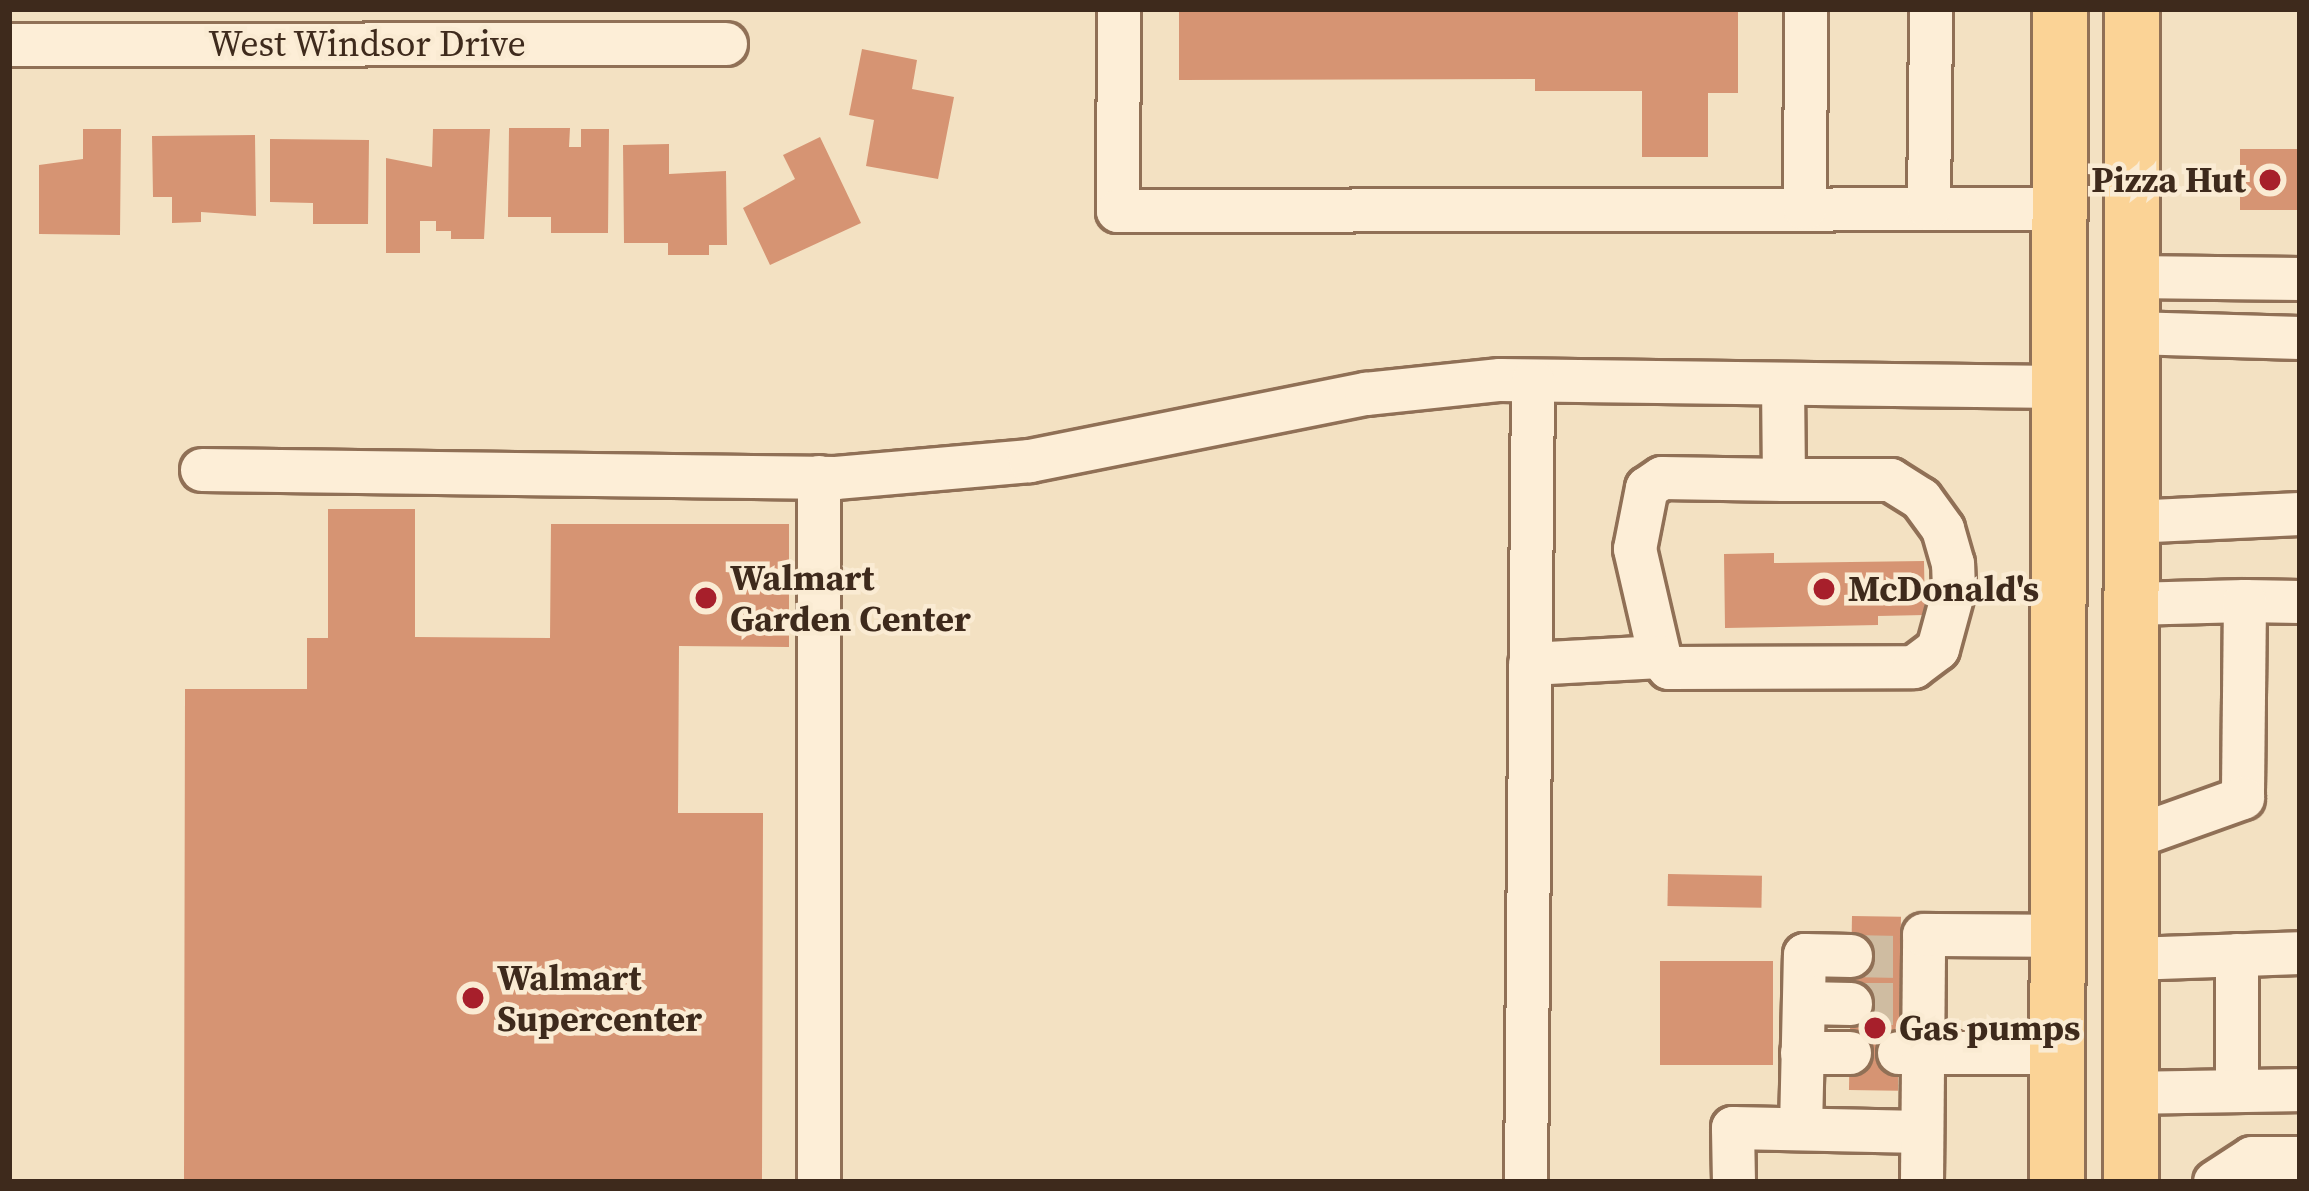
<!DOCTYPE html>
<style>
body{margin:0}
#map{position:relative;width:2309px;height:1191px;overflow:hidden;background:#f3e1c2;font-family:"Source Serif 4",serif}
div>[style]{position:absolute}
[style*='--x']{left:calc(var(--x)*1px);top:calc(var(--y)*1px);width:calc(var(--w)*1px);rotate:calc(var(--a)*1deg)}
.building>*{inset:0;background:#d69473;transform-origin:0 0}
.minor-tunnel>*{height:42px;margin-top:-21px;transform-origin:0;background:repeating-linear-gradient(90deg,#cfbca1 0 42px,transparent 0 63px)}
.roads{filter:drop-shadow(3px 0 #907056) drop-shadow(-3px 0 #907056) drop-shadow(0 3px #907056) drop-shadow(0 -3px #907056)}
.minor>*{height:42px;margin:-21px;padding:0 21px;transform-origin:21px;border-radius:21px;background:#fdeed7}
.major>*{height:54px;margin:-27px;padding:0 27px;transform-origin:27px;border-radius:27px;background:#fbd396}
.dots>*{width:33px;height:33px;translate:-50% -50%;box-sizing:border-box;border:6px solid #faebd3;border-radius:50%}
span{translate:-50% -50%;white-space:nowrap;text-align:center;line-height:1.15;-webkit-text-stroke:9px #faebd3;paint-order:stroke}
.street-label{font-size:36px;color:#3e2a1c}
.poi-label{font-size:36px;color:#3e2a1c;font-weight:700}
.right{translate:-100% -50%;text-align:right}
.left{translate:0 -50%;text-align:left}
.frame{position:absolute;inset:0;border:12px solid #3e2a1c;pointer-events:none}
</style>
<div id="map">
<div class="building">
<div style="clip-path:polygon(1179px 9px,1738px 9px,1738px 93px,1708px 93px,1708px 157px,1642px 157px,1642px 91px,1535px 91px,1535px 79px,1179px 80px)"></div>
<div style="clip-path:polygon(862px 49px,917px 60px,912px 89px,954px 97px,938px 179px,866px 166px,874px 120px,849px 115px)"></div>
<div style="clip-path:polygon(509px 128px,570px 128px,569px 147px,581px 147px,581px 129px,609px 129px,608px 233px,551px 233px,551px 217px,508px 217px)"></div>
<div style="clip-path:polygon(83px 129px,121px 129px,120px 235px,39px 234px,39px 165px,83px 159px)"></div>
<div style="clip-path:polygon(433px 129px,490px 129px,484px 239px,451px 239px,451px 231px,436px 231px,436px 221px,420px 221px,420px 253px,386px 253px,386px 158px,432px 167px)"></div>
<div style="clip-path:polygon(255px 135px,256px 216px,201px 212px,201px 222px,172px 223px,172px 197px,153px 197px,152px 136px)"></div>
<div style="clip-path:polygon(820px 137px,861px 223px,770px 265px,743px 208px,795px 179px,783px 155px)"></div>
<div style="clip-path:polygon(270px 139px,369px 140px,368px 224px,313px 224px,313px 203px,270px 202px)"></div>
<div style="clip-path:polygon(669px 144px,669px 174px,726px 171px,727px 245px,709px 245px,709px 255px,668px 255px,668px 243px,624px 243px,623px 145px)"></div>
<div style="left:2240px;top:149px;width:60px;height:61px"></div>
<div style="clip-path:polygon(328px 509px,415px 509px,415px 637px,550px 638px,551px 524px,789px 524px,789px 647px,679px 646px,678px 813px,763px 813px,762px 1182px,184px 1182px,185px 689px,307px 689px,307px 638px,328px 638px)"></div>
<div style="clip-path:polygon(1774px 553px,1774px 563px,1924px 561px,1925px 615px,1878px 616px,1878px 625px,1725px 628px,1724px 554px)"></div>
<div style="left:1668px;top:874px;width:94px;height:32px;rotate:1deg"></div>
<div style="left:1852px;top:916px;width:49px;height:174px;rotate:1deg"></div>
<div style="left:1660px;top:961px;width:113px;height:104px"></div>
</div>
<div class="minor-tunnel">
<div style="--x:1851;--y:956;--w:49;--a:1.2"></div>
<div style="--x:1851;--y:1004;--w:48;--a:0"></div>
</div>
<div class="roads">
<div class="minor">
<div style="--x:1119;--y:9;--w:202;--a:90.3"></div>
<div style="--x:1118;--y:211;--w:941;--a:-0.12"></div>
<div style="--x:9;--y:45;--w:717;--a:-0.08"></div>
<div style="--x:1805;--y:209;--w:200;--a:-89.7"></div>
<div style="--x:1929;--y:209;--w:200;--a:-89.4"></div>
<div style="--x:2132;--y:277;--w:168;--a:0.7"></div>
<div style="--x:2132;--y:333;--w:168;--a:1.7"></div>
<div style="--x:1783;--y:384;--w:96;--a:89.4"></div>
<div style="--x:1784;--y:480;--w:122;--a:-179.1"></div>
<div style="--x:1662;--y:478;--w:18;--a:146"></div>
<div style="--x:1647;--y:488;--w:62;--a:101.1"></div>
<div style="--x:1635;--y:549;--w:111;--a:77"></div>
<div style="--x:1660;--y:657;--w:14;--a:51"></div>
<div style="--x:1669;--y:668;--w:245;--a:-0.2"></div>
<div style="--x:1914;--y:667;--w:30;--a:-37"></div>
<div style="--x:1938;--y:649;--w:61;--a:-74.8"></div>
<div style="--x:1954;--y:590;--w:26;--a:-92"></div>
<div style="--x:1953;--y:564;--w:36;--a:-106"></div>
<div style="--x:1943;--y:529;--w:37;--a:-126"></div>
<div style="--x:1921;--y:499;--w:36;--a:-148"></div>
<div style="--x:1891;--y:480;--w:107;--a:180"></div>
<div style="--x:202;--y:470;--w:634;--a:0.72"></div>
<div style="--x:836;--y:478;--w:195;--a:-5"></div>
<div style="--x:1030;--y:461;--w:343;--a:-11.3"></div>
<div style="--x:1366;--y:394;--w:135;--a:-6"></div>
<div style="--x:1500;--y:380;--w:559;--a:0.72"></div>
<div style="--x:819;--y:477;--w:705;--a:90"></div>
<div style="--x:2131;--y:522;--w:169;--a:-2.7"></div>
<div style="--x:2245;--y:601;--w:55;--a:1"></div>
<div style="--x:2131;--y:604;--w:114;--a:-1.5"></div>
<div style="--x:2245;--y:601;--w:197;--a:90.6"></div>
<div style="--x:2243;--y:798;--w:119;--a:160.3"></div>
<div style="--x:1530;--y:664;--w:130;--a:-3.1"></div>
<div style="--x:2131;--y:959;--w:169;--a:-2"></div>
<div style="--x:1804;--y:1003;--w:47;--a:1.2"></div>
<div style="--x:1802;--y:1053;--w:48;--a:0"></div>
<div style="--x:1899;--y:1053;--w:158;--a:0"></div>
<div style="--x:2237;--y:1091;--w:136;--a:-90"></div>
<div style="--x:2131;--y:1093;--w:169;--a:-1"></div>
<div style="--x:1801;--y:1129;--w:174;--a:-88.7"></div>
<div style="--x:1805;--y:955;--w:46;--a:1.2"></div>
<div style="--x:1526;--y:1182;--w:801;--a:-89.5"></div>
<div style="--x:1734;--y:1182;--w:54;--a:-91.1"></div>
<div style="--x:1733;--y:1128;--w:189;--a:1.2"></div>
<div style="--x:1922;--y:1182;--w:247;--a:-89.5"></div>
<div style="--x:1924;--y:935;--w:134;--a:0.4"></div>
<div style="--x:2215;--y:1182;--w:44;--a:-33"></div>
<div style="--x:2252;--y:1158;--w:48;--a:0"></div>
</div>
<div class="major">
<div style="--x:2057;--y:1182;--w:1173;--a:-89.85"></div>
<div style="--x:2131;--y:1182;--w:1173;--a:-89.95"></div>
</div>
</div>
<div class="dots">
<div style="left:2270px;top:180px;background:#a71f2b"></div>
<div style="left:1824px;top:589px;background:#a71f2b"></div>
<div style="left:706px;top:598px;background:#a71f2b"></div>
<div style="left:473px;top:998px;background:#a71f2b"></div>
<div style="left:1875px;top:1028px;background:#a71f2b"></div>
</div>
<div class="street-label">
<span style="left:367px;top:44px">West Windsor Drive</span>
</div>
<div class="poi-label">
<span class="right" style="left:2246px;top:180px">Pizza Hut</span>
<span class="left" style="left:730px;top:598px">Walmart<br>Garden Center</span>
<span class="left" style="left:1848px;top:589px">McDonald's</span>
<span class="left" style="left:497px;top:998px">Walmart<br>Supercenter</span>
<span class="left" style="left:1899px;top:1028px">Gas pumps</span>
</div>
<div class="frame"></div>
</div>
